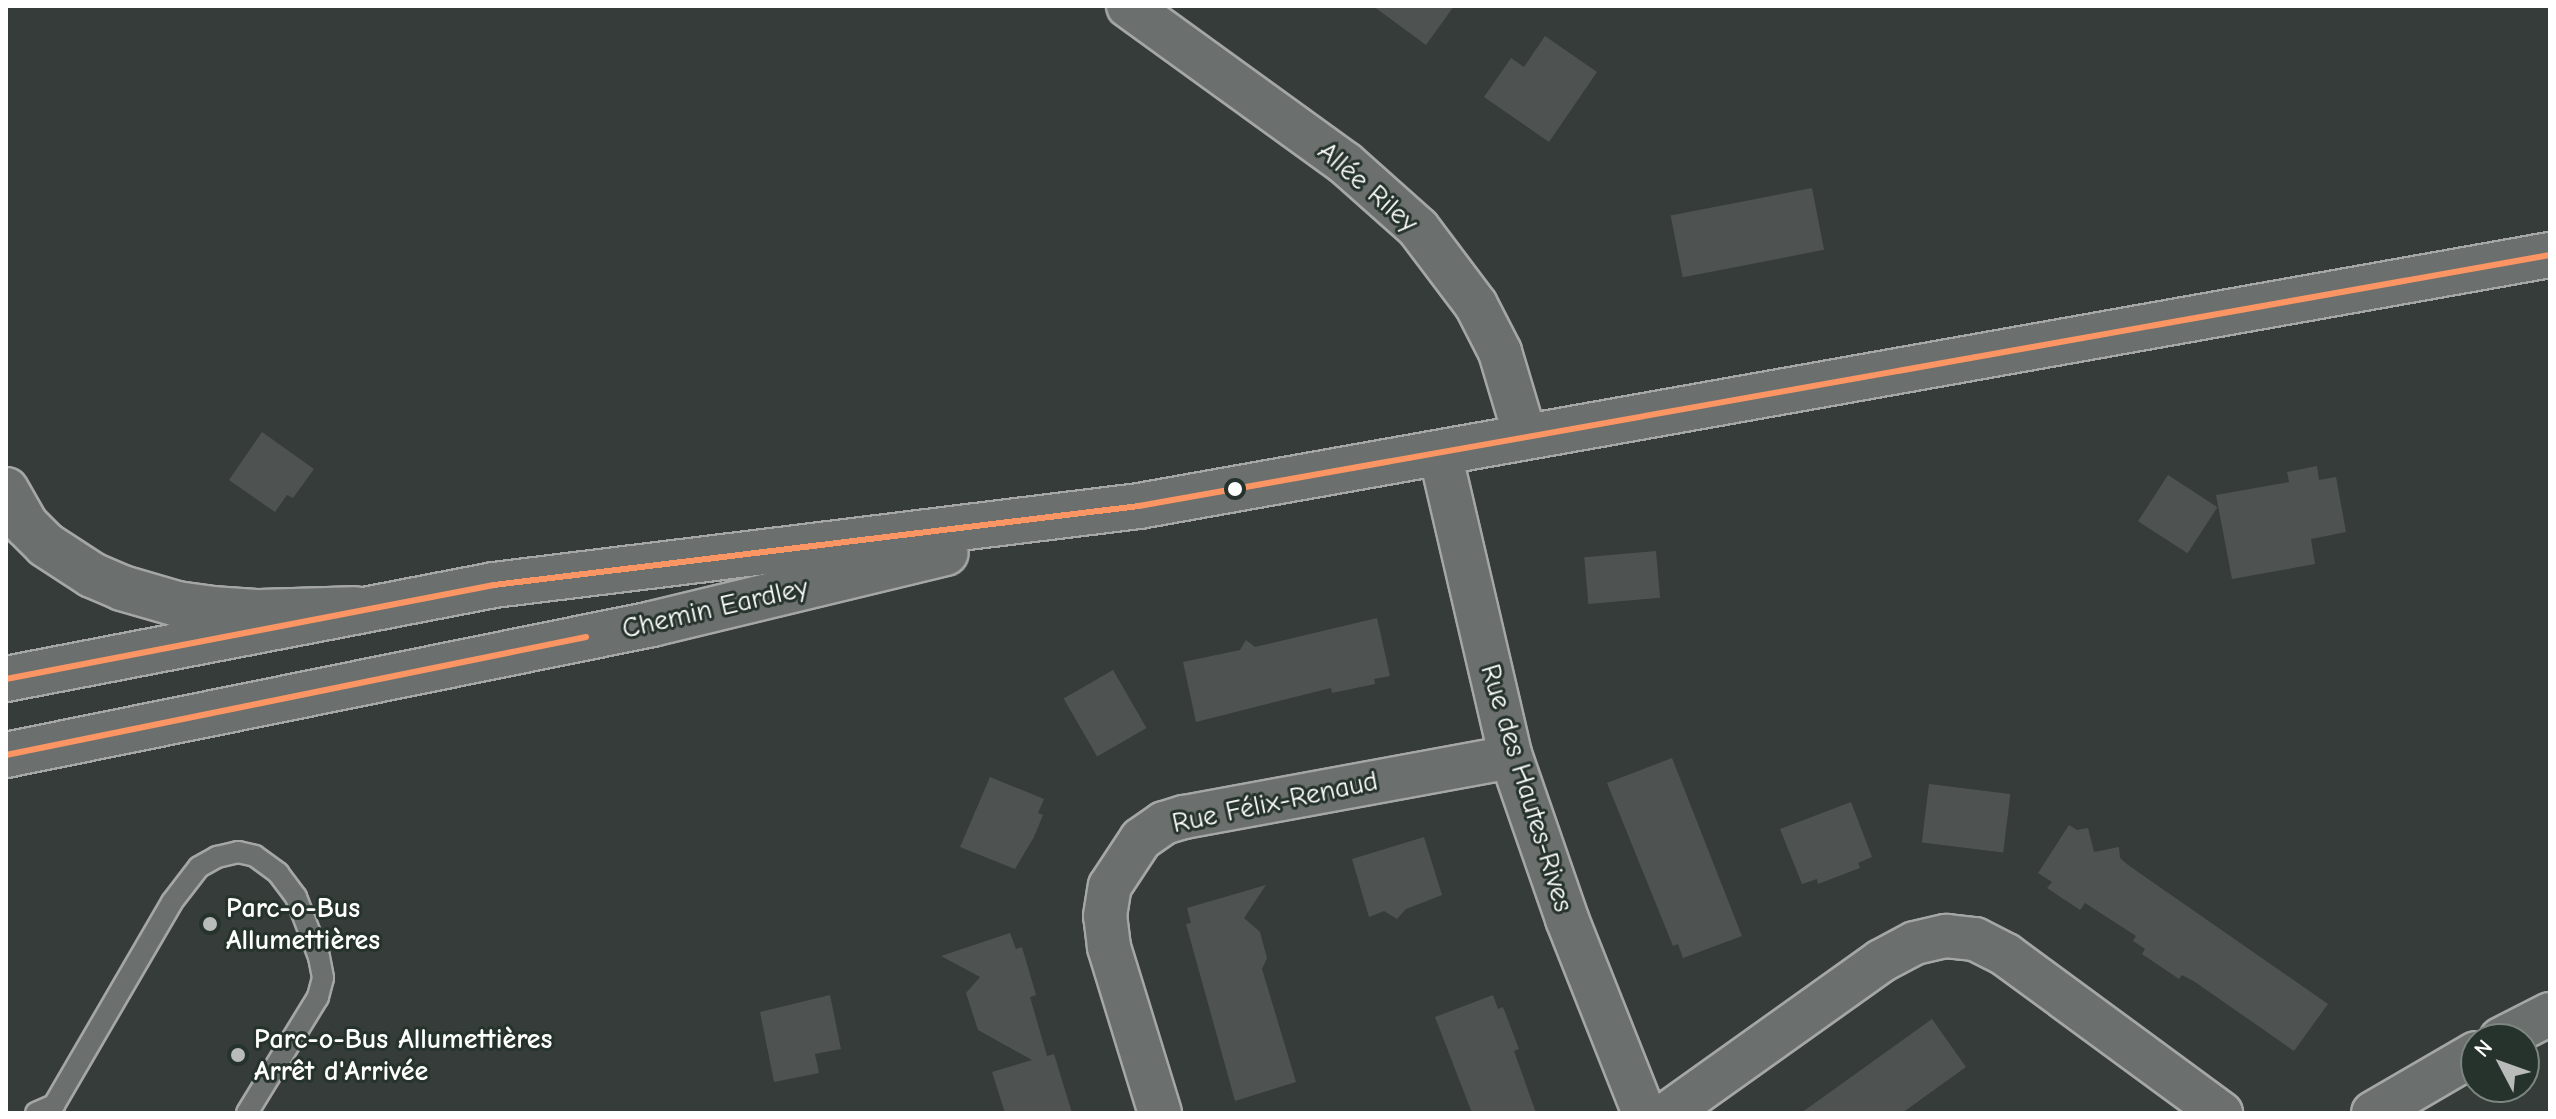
<!DOCTYPE html>
<meta charset="utf-8">
<style>
body{margin:0}
#map{position:relative;width:2556px;height:1119px;overflow:hidden;background:#363c39;font-family:"Comic Neue",sans-serif}
div>[style]{position:absolute}
[style*='--x']{left:calc(var(--x)*1px);top:calc(var(--y)*1px);width:calc(var(--w)*1px);rotate:calc(var(--a)*1deg)}
.building>*{inset:0;background:#4e5351;transform-origin:0 0}
.roads{filter:drop-shadow(2px 0 #a5a7a6) drop-shadow(-2px 0 #a5a7a6) drop-shadow(0 2px #a5a7a6) drop-shadow(0 -2px #a5a7a6)}
.lane>*{height:20px;margin:-10px;padding:0 10px;transform-origin:10px;border-radius:10px;background:#6b6f6d}
.street>*{height:42px;margin:-21px;padding:0 21px;transform-origin:21px;border-radius:21px;background:#6b6f6d}
.secondary>*{height:44px;margin:-22px;padding:0 22px;transform-origin:22px;border-radius:22px;background:#6b6f6d}
.highway>*{height:44px;margin:-22px;padding:0 22px;transform-origin:22px;border-radius:22px;background:#6b6f6d}
.bus-1>*{height:6px;margin:-3px;padding:0 3px;transform-origin:3px;border-radius:3px;background:#fb9564}
.dots>*{width:22px;height:22px;translate:-50% -50%;box-sizing:border-box;border:4px solid #26332d;border-radius:50%}
span{translate:-50% -50%;white-space:nowrap;text-align:center;line-height:1.15;-webkit-text-stroke:6px #26332d;paint-order:stroke}
.street-label{font-size:28px;color:#fff}
.poi-label{font-size:28px;color:#fff;font-weight:700}
.left{translate:0 -50%;text-align:left}
.frame{position:absolute;inset:0;border:8px solid #fff;pointer-events:none}
.north{position:absolute;left:2460px;top:1023px;width:80px;height:80px;box-sizing:border-box;background:#26332d;border:2px solid #7d8581;border-radius:50%;rotate:311deg;font-size:22px;font-weight:700;line-height:32px;text-align:center;color:#fff}
.north::after{content:'';display:block;margin:auto;width:28px;height:36px;background:#b9bbba;clip-path:polygon(50% 0,100% 100%,50% 72%,0 100%)}
</style>
<div id="map">
<div class="building">
<div style="clip-path:polygon(1373px 6px,1454px 6px,1426px 45px)"></div>
<div style="clip-path:polygon(1545px 36px,1597px 72px,1549px 142px,1484px 97px,1511px 58px,1524px 67px)"></div>
<div style="left:1812px;top:188px;width:63px;height:144px;rotate:79deg"></div>
<div style="clip-path:polygon(262px 432px,314px 469px,293px 498px,287px 495px,275px 512px,229px 480px)"></div>
<div style="clip-path:polygon(2317px 466px,2319px 480px,2336px 477px,2346px 532px,2311px 539px,2315px 564px,2232px 579px,2216px 495px,2289px 482px,2287px 472px)"></div>
<div style="left:2168px;top:475px;width:59px;height:55px;rotate:33deg"></div>
<div style="left:1656px;top:551px;width:47px;height:72px;rotate:85deg"></div>
<div style="clip-path:polygon(1377px 618px,1390px 676px,1374px 679px,1375px 684px,1332px 693px,1331px 688px,1196px 722px,1183px 662px,1240px 650px,1246px 640px,1255px 647px)"></div>
<div style="left:1113px;top:670px;width:67px;height:57px;rotate:60deg"></div>
<div style="clip-path:polygon(1672px 758px,1742px 936px,1683px 958px,1678px 944px,1673px 946px,1607px 783px)"></div>
<div style="clip-path:polygon(990px 777px,1044px 799px,1038px 813px,1043px 815px,1034px 837px,1015px 869px,960px 847px)"></div>
<div style="left:1929px;top:784px;width:82px;height:59px;rotate:7deg"></div>
<div style="clip-path:polygon(1851px 802px,1872px 857px,1858px 863px,1860px 868px,1818px 884px,1817px 879px,1802px 884px,1780px 829px)"></div>
<div style="clip-path:polygon(2069px 825px,2077px 830px,2088px 828px,2094px 852px,2119px 847px,2120px 858px,2128px 865px,2328px 1004px,2294px 1051px,2195px 982px,2182px 975px,2179px 979px,2142px 954px,2145px 949px,2133px 941px,2136px 936px,2085px 903px,2080px 910px,2047px 888px,2052px 882px,2038px 873px)"></div>
<div style="clip-path:polygon(1424px 837px,1442px 895px,1406px 909px,1397px 919px,1384px 911px,1369px 917px,1352px 859px)"></div>
<div style="clip-path:polygon(1266px 885px,1244px 918px,1260px 932px,1267px 958px,1262px 969px,1296px 1082px,1235px 1101px,1186px 924px,1191px 923px,1187px 908px)"></div>
<div style="clip-path:polygon(1010px 933px,1016px 949px,1022px 947px,1036px 995px,1030px 997px,1047px 1056px,1054px 1054px,1072px 1113px,1005px 1113px,992px 1072px,1032px 1060px,978px 1030px,966px 993px,980px 977px,941px 956px)"></div>
<div style="clip-path:polygon(830px 995px,841px 1049px,815px 1054px,819px 1073px,774px 1082px,760px 1012px)"></div>
<div style="clip-path:polygon(1493px 995px,1498px 1009px,1503px 1007px,1519px 1049px,1514px 1051px,1536px 1113px,1472px 1113px,1435px 1017px)"></div>
<div style="clip-path:polygon(1932px 1019px,1966px 1067px,1902px 1113px,1801px 1113px)"></div>
</div>
<div class="roads">
<div class="lane">
<div style="--x:36;--y:1113;--w:20;--a:-24"></div>
<div style="--x:54;--y:1105;--w:235;--a:-59.8"></div>
<div style="--x:172;--y:902;--w:44;--a:-52.4"></div>
<div style="--x:199;--y:867;--w:21;--a:-29"></div>
<div style="--x:217;--y:857;--w:22;--a:-13"></div>
<div style="--x:238;--y:852;--w:17;--a:13"></div>
<div style="--x:255;--y:856;--w:29;--a:36"></div>
<div style="--x:278;--y:873;--w:30;--a:53"></div>
<div style="--x:296;--y:897;--w:64;--a:69"></div>
<div style="--x:319;--y:957;--w:21;--a:79"></div>
<div style="--x:323;--y:978;--w:20;--a:105"></div>
<div style="--x:318;--y:997;--w:136;--a:121.5"></div>
</div>
<div class="street">
<div style="--x:1128;--y:6;--w:268;--a:35.9"></div>
<div style="--x:1345;--y:163;--w:98;--a:41.7"></div>
<div style="--x:1418;--y:228;--w:96;--a:53"></div>
<div style="--x:1476;--y:305;--w:53;--a:62.9"></div>
<div style="--x:1500;--y:352;--w:88;--a:73.4"></div>
<div style="--x:1440;--y:453;--w:312;--a:76.9"></div>
<div style="--x:1511;--y:757;--w:171;--a:70.9"></div>
<div style="--x:1567;--y:919;--w:209;--a:68.4"></div>
<div style="--x:2501;--y:1039;--w:55;--a:-27"></div>
<div style="--x:1160;--y:1113;--w:174;--a:-107.1"></div>
<div style="--x:1109;--y:947;--w:31;--a:-97"></div>
<div style="--x:1105;--y:916;--w:30;--a:-81"></div>
<div style="--x:1110;--y:886;--w:56;--a:-56.6"></div>
<div style="--x:1141;--y:839;--w:28;--a:-35"></div>
<div style="--x:1164;--y:823;--w:21;--a:-17"></div>
<div style="--x:1184;--y:817;--w:332;--a:-10.4"></div>
<div style="--x:1668;--y:1113;--w:262;--a:-35.5"></div>
<div style="--x:1881;--y:961;--w:38;--a:-28"></div>
<div style="--x:1915;--y:943;--w:32;--a:-13"></div>
<div style="--x:1946;--y:936;--w:29;--a:6"></div>
<div style="--x:1975;--y:939;--w:35;--a:27"></div>
<div style="--x:2006;--y:955;--w:267;--a:36.3"></div>
<div style="--x:2373;--y:1113;--w:119;--a:-30.2"></div>
</div>
<div class="secondary">
<div style="--x:6;--y:679;--w:497;--a:-10.9"></div>
<div style="--x:494;--y:585;--w:650;--a:-6.98"></div>
<div style="--x:1139;--y:506;--w:1433;--a:-10.09"></div>
<div style="--x:6;--y:755;--w:659;--a:-11.46"></div>
<div style="--x:652;--y:624;--w:302;--a:-13.6"></div>
</div>
<div class="highway">
<div style="--x:6;--y:490;--w:40;--a:60.3"></div>
<div style="--x:26;--y:525;--w:28;--a:45"></div>
<div style="--x:46;--y:545;--w:55;--a:33.1"></div>
<div style="--x:92;--y:575;--w:33;--a:23"></div>
<div style="--x:122;--y:588;--w:57;--a:16.2"></div>
<div style="--x:177;--y:604;--w:35;--a:8"></div>
<div style="--x:212;--y:609;--w:44;--a:3.9"></div>
<div style="--x:256;--y:612;--w:99;--a:-1.7"></div>
</div>
</div>
<div class="bus-1">
<div style="--x:6;--y:679;--w:497;--a:-10.9"></div>
<div style="--x:494;--y:585;--w:650;--a:-6.98"></div>
<div style="--x:1139;--y:506;--w:1433;--a:-10.09"></div>
<div style="--x:6;--y:755;--w:592;--a:-11.5"></div>
</div>
<div class="dots">
<div style="left:1235px;top:489px;background:#fff"></div>
<div style="left:210px;top:924px;background:#b9bbba"></div>
<div style="left:238px;top:1055px;background:#b9bbba"></div>
</div>
<div class="street-label">
<span style="left:1368px;top:187px;rotate:41deg">Allée Riley</span>
<span style="left:715px;top:608px;rotate:-13deg">Chemin Eardley</span>
<span style="left:1527px;top:788px;rotate:73deg">Rue des Hautes-Rives</span>
<span style="left:1275px;top:802px;rotate:-12deg">Rue Félix-Renaud</span>
</div>
<div class="poi-label">
<span class="left" style="left:226px;top:924px">Parc-o-Bus<br>Allumettières</span>
<span class="left" style="left:254px;top:1055px">Parc-o-Bus Allumettières<br>Arrêt d'Arrivée</span>
</div>
<div class="frame"></div>
<div class="north">N</div>
</div>
